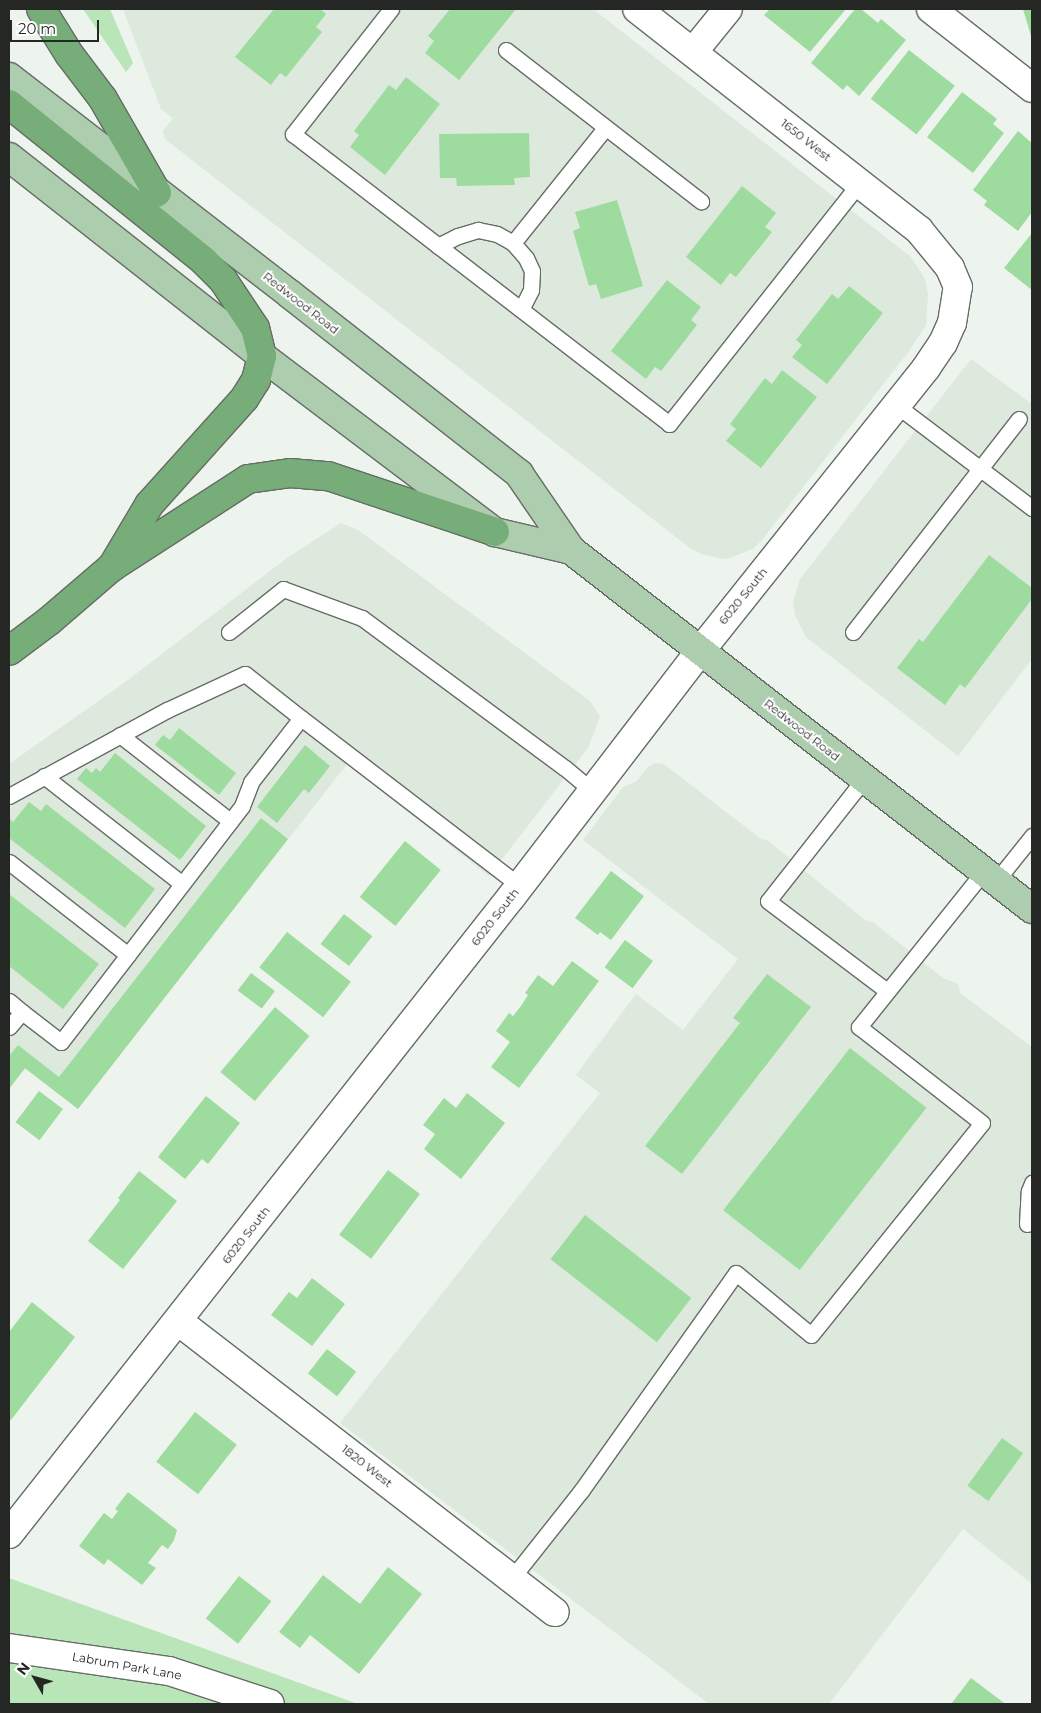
<!DOCTYPE html>
<style>
body{margin:0}
#map{position:relative;width:1041px;height:1713px;overflow:hidden;background:#edf3ed;font-family:Montserrat,sans-serif}
div>[style]{position:absolute}
[style*='--x']{left:calc(var(--x)*1px);top:calc(var(--y)*1px);width:calc(var(--w)*1px);rotate:calc(var(--a)*1deg)}
.built>*{inset:0;background:#dde9dc}
.green>*{inset:0;background:#b9e5b9}
.building>*{inset:0;background:#9ddc9e;transform-origin:0 0}
.roads{filter:drop-shadow(1px 0 #676c67) drop-shadow(-1px 0 #676c67) drop-shadow(0 1px #676c67) drop-shadow(0 -1px #676c67)}
.service>*{height:15px;margin:-7.5px;padding:0 7.5px;transform-origin:7.5px;border-radius:7.5px;background:#fff}
.minor>*{height:28px;margin:-14px;padding:0 14px;transform-origin:14px;border-radius:14px;background:#fff}
.primary>*{height:28px;margin:-14px;padding:0 14px;transform-origin:14px;border-radius:14px;background:#adceae}
.motorway>*{height:28px;margin:-14px;padding:0 14px;transform-origin:14px;border-radius:14px;background:#77ad78}
span{translate:-50% -50%;white-space:nowrap;text-align:center;line-height:1.15;-webkit-text-stroke:4px #fff;paint-order:stroke}
.street-label{font-size:12px;color:#252725}
.frame{position:absolute;inset:0;border:10px solid #252725;pointer-events:none}
.north{position:absolute;left:10px;top:1653px;width:50px;height:50px;-webkit-text-stroke:4px #fff;paint-order:stroke;rotate:308deg;font-size:14px;font-weight:700;line-height:20px;text-align:center;color:#252725}
.north::after{content:'';display:block;margin:auto;width:18px;height:22px;background:#252725;clip-path:polygon(50% 0,100% 100%,50% 72%,0 100%)}
.scale{position:absolute;left:10px;top:20px;width:89px;height:22px;box-sizing:border-box;border:2px solid #252725;border-top:0;padding-left:6px;font-size:15px;line-height:18px;white-space:nowrap;color:#252725;-webkit-text-stroke:4px #fff;paint-order:stroke}
</style>
<div id="map">
<div class="built">
<div style="clip-path:polygon(123px 9px,593px 9px,911px 257px,925px 279px,928px 295px,926px 325px,909px 351px,762px 540px,754px 548px,730px 558px,723px 559px,701px 554px,690px 548px,165px 139px,163px 131px,173px 118px,161px 109px)"></div>
<div style="clip-path:polygon(971px 359px,1032px 404px,1032px 659px,958px 756px,806px 637px,795px 615px,793px 602px,799px 581px,804px 574px)"></div>
<div style="clip-path:polygon(341px 523px,358px 530px,590px 701px,600px 717px,588px 748px,489px 876px,347px 764px,78px 1109px,25px 1069px,9px 1088px,9px 764px,128px 680px,287px 558px)"></div>
<div style="clip-path:polygon(655px 763px,664px 764px,761px 839px,767px 840px,865px 920px,874px 923px,943px 978px,958px 984px,960px 993px,1032px 1047px,1032px 1584px,963px 1529px,829px 1704px,709px 1704px,340px 1423px,600px 1093px,576px 1075px,636px 994px,683px 1030px,738px 959px,583px 840px,623px 787px,637px 781px,648px 767px)"></div>
</div>
<div class="green">
<div style="clip-path:polygon(83px 9px,110px 9px,133px 63px,126px 72px)"></div>
<div style="clip-path:polygon(9px 1578px,358px 1704px,9px 1704px)"></div>
</div>
<div class="building">
<div style="clip-path:polygon(274px 9px,320px 9px,326px 14px,316px 27px,322px 32px,286px 77px,280px 73px,271px 85px,235px 57px)"></div>
<div style="clip-path:polygon(450px 9px,516px 9px,459px 80px,425px 53px,434px 41px,428px 36px)"></div>
<div style="clip-path:polygon(770px 9px,846px 9px,810px 52px,764px 15px)"></div>
<div style="clip-path:polygon(855px 9px,861px 9px,878px 23px,881px 19px,906px 40px,859px 96px,847px 85px,843px 90px,811px 63px)"></div>
<div style="clip-path:polygon(1023px 9px,1032px 9px,1032px 36px,1031px 36px)"></div>
<div style="left:909px;top:50px;width:58px;height:62px;rotate:38deg"></div>
<div style="clip-path:polygon(406px 77px,440px 104px,385px 175px,350px 147px,359px 135px,354px 131px,389px 85px,396px 90px)"></div>
<div style="clip-path:polygon(962px 92px,997px 119px,993px 124px,1004px 133px,973px 173px,927px 137px)"></div>
<div style="clip-path:polygon(1018px 131px,1032px 143px,1032px 212px,1018px 231px,984px 205px,987px 201px,973px 190px)"></div>
<div style="clip-path:polygon(529px 133px,530px 177px,514px 178px,515px 185px,457px 186px,456px 178px,440px 178px,439px 134px)"></div>
<div style="clip-path:polygon(742px 186px,776px 213px,765px 227px,772px 232px,736px 277px,730px 273px,721px 285px,686px 257px)"></div>
<div style="clip-path:polygon(617px 200px,643px 286px,601px 299px,596px 284px,589px 286px,573px 231px,580px 228px,575px 212px)"></div>
<div style="clip-path:polygon(1032px 233px,1032px 290px,1004px 268px)"></div>
<div style="clip-path:polygon(667px 280px,701px 307px,691px 320px,697px 325px,661px 371px,655px 367px,646px 379px,611px 351px)"></div>
<div style="clip-path:polygon(849px 286px,883px 313px,827px 384px,792px 357px,802px 345px,796px 340px,832px 294px,838px 299px)"></div>
<div style="clip-path:polygon(782px 370px,817px 397px,761px 468px,726px 441px,736px 429px,730px 424px,765px 378px,772px 384px)"></div>
<div style="clip-path:polygon(989px 555px,1032px 588px,1032px 599px,965px 688px,960px 684px,945px 705px,897px 668px,919px 639px,923px 642px)"></div>
<div style="clip-path:polygon(179px 728px,236px 773px,219px 795px,155px 745px,163px 735px,170px 740px)"></div>
<div style="clip-path:polygon(305px 745px,330px 766px,309px 793px,304px 789px,277px 823px,257px 807px)"></div>
<div style="clip-path:polygon(115px 753px,206px 826px,180px 860px,77px 779px,86px 768px,92px 773px,96px 768px,100px 772px)"></div>
<div style="clip-path:polygon(29px 802px,41px 811px,46px 804px,155px 889px,125px 928px,9px 838px,9px 818px,13px 822px)"></div>
<div style="clip-path:polygon(261px 818px,288px 839px,78px 1109px,25px 1068px,9px 1089px,9px 1056px,18px 1045px,59px 1077px)"></div>
<div style="left:405px;top:841px;width:46px;height:72px;rotate:39deg"></div>
<div style="clip-path:polygon(611px 871px,644px 896px,611px 940px,600px 932px,598px 935px,575px 918px)"></div>
<div style="clip-path:polygon(9px 894px,99px 964px,63px 1009px,9px 966px)"></div>
<div style="left:344px;top:914px;width:36px;height:38px;rotate:38deg"></div>
<div style="left:287px;top:932px;width:81px;height:45px;rotate:38deg"></div>
<div style="left:625px;top:940px;width:35px;height:34px;rotate:37deg"></div>
<div style="clip-path:polygon(572px 961px,599px 981px,519px 1088px,491px 1067px,510px 1042px,496px 1031px,509px 1013px,513px 1016px,521px 1006px,528px 995px,525px 993px,538px 975px,553px 986px)"></div>
<div style="left:251px;top:973px;width:30px;height:22px;rotate:37deg"></div>
<div style="clip-path:polygon(767px 974px,811px 1007px,682px 1174px,645px 1146px,740px 1023px,733px 1018px)"></div>
<div style="left:275px;top:1007px;width:45px;height:85px;rotate:40deg"></div>
<div style="left:850px;top:1048px;width:97px;height:206px;rotate:38deg"></div>
<div style="left:39px;top:1091px;width:30px;height:39px;rotate:37deg"></div>
<div style="clip-path:polygon(467px 1093px,505px 1123px,461px 1179px,424px 1149px,435px 1134px,423px 1125px,444px 1098px,456px 1108px)"></div>
<div style="clip-path:polygon(206px 1096px,240px 1123px,208px 1164px,202px 1159px,185px 1179px,158px 1157px)"></div>
<div style="left:388px;top:1170px;width:40px;height:81px;rotate:37deg"></div>
<div style="clip-path:polygon(139px 1171px,177px 1201px,123px 1269px,88px 1241px,120px 1200px,118px 1198px)"></div>
<div style="left:585px;top:1215px;width:135px;height:56px;rotate:38deg"></div>
<div style="clip-path:polygon(312px 1278px,345px 1304px,312px 1346px,271px 1315px,289px 1292px,297px 1298px)"></div>
<div style="clip-path:polygon(32px 1302px,75px 1337px,11px 1420px,9px 1419px,9px 1332px)"></div>
<div style="left:327px;top:1349px;width:37px;height:31px;rotate:38deg"></div>
<div style="left:195px;top:1412px;width:53px;height:63px;rotate:38deg"></div>
<div style="left:1002px;top:1438px;width:26px;height:59px;rotate:36deg"></div>
<div style="clip-path:polygon(128px 1492px,177px 1530px,174px 1540px,168px 1549px,162px 1545px,148px 1563px,156px 1568px,142px 1585px,108px 1559px,104px 1565px,79px 1546px,104px 1513px,112px 1519px,118px 1511px,115px 1509px)"></div>
<div style="clip-path:polygon(388px 1567px,422px 1594px,359px 1674px,310px 1635px,300px 1648px,279px 1632px,323px 1575px,360px 1604px)"></div>
<div style="left:239px;top:1576px;width:41px;height:54px;rotate:38deg"></div>
<div style="clip-path:polygon(971px 1678px,1004px 1703px,1003px 1704px,951px 1704px)"></div>
</div>
<div class="roads">
<div class="service">
<div style="--x:391;--y:9;--w:159;--a:128.1"></div>
<div style="--x:293;--y:134;--w:475;--a:37.6"></div>
<div style="--x:669;--y:424;--w:308;--a:-51.7"></div>
<div style="--x:506;--y:50;--w:247;--a:37.8"></div>
<div style="--x:513;--y:243;--w:147;--a:-51.3"></div>
<div style="--x:438;--y:246;--w:22;--a:-27"></div>
<div style="--x:458;--y:236;--w:21;--a:-17"></div>
<div style="--x:478;--y:230;--w:19;--a:12"></div>
<div style="--x:497;--y:234;--w:18;--a:29"></div>
<div style="--x:513;--y:243;--w:20;--a:49"></div>
<div style="--x:526;--y:258;--w:14;--a:65"></div>
<div style="--x:532;--y:271;--w:19;--a:93"></div>
<div style="--x:531;--y:290;--w:22;--a:117"></div>
<div style="--x:896;--y:405;--w:171;--a:37.1"></div>
<div style="--x:229;--y:632;--w:69;--a:-38.5"></div>
<div style="--x:283;--y:589;--w:84;--a:20.2"></div>
<div style="--x:362;--y:618;--w:252;--a:36.5"></div>
<div style="--x:565;--y:768;--w:35;--a:40"></div>
<div style="--x:853;--y:632;--w:270;--a:-52.1"></div>
<div style="--x:120;--y:735;--w:140;--a:38"></div>
<div style="--x:44;--y:776;--w:175;--a:38"></div>
<div style="--x:864;--y:779;--w:155;--a:128.2"></div>
<div style="--x:768;--y:901;--w:149;--a:37.1"></div>
<div style="--x:9;--y:796;--w:180;--a:-28.6"></div>
<div style="--x:167;--y:710;--w:86;--a:-24.8"></div>
<div style="--x:245;--y:674;--w:71;--a:38.2"></div>
<div style="--x:9;--y:862;--w:151;--a:38"></div>
<div style="--x:996;--y:881;--w:58;--a:-51.3"></div>
<div style="--x:9;--y:1001;--w:17;--a:40"></div>
<div style="--x:9;--y:1027;--w:20;--a:-49"></div>
<div style="--x:22;--y:1012;--w:49;--a:37.6"></div>
<div style="--x:61;--y:1042;--w:297;--a:-52.5"></div>
<div style="--x:242;--y:806;--w:26;--a:-69"></div>
<div style="--x:251;--y:782;--w:81;--a:-52"></div>
<div style="--x:301;--y:718;--w:276;--a:37.5"></div>
<div style="--x:1027;--y:1224;--w:33;--a:-87"></div>
<div style="--x:1029;--y:1191;--w:9;--a:-69"></div>
<div style="--x:512;--y:1578;--w:111;--a:-51.6"></div>
<div style="--x:581;--y:1491;--w:267;--a:-54.6"></div>
<div style="--x:736;--y:1273;--w:97;--a:39.6"></div>
<div style="--x:811;--y:1335;--w:272;--a:-51.1"></div>
<div style="--x:982;--y:1123;--w:156;--a:-142"></div>
<div style="--x:859;--y:1027;--w:200;--a:-51.3"></div>
</div>
<div class="minor">
<div style="--x:931;--y:9;--w:128;--a:38"></div>
<div style="--x:693;--y:52;--w:55;--a:-50.9"></div>
<div style="--x:178;--y:1321;--w:476;--a:37.7"></div>
<div style="--x:9;--y:1534;--w:812;--a:-51.75"></div>
<div style="--x:512;--y:896;--w:310;--a:-52.5"></div>
<div style="--x:701;--y:650;--w:361;--a:-51.4"></div>
<div style="--x:926;--y:368;--w:30;--a:-56"></div>
<div style="--x:943;--y:343;--w:22;--a:-66"></div>
<div style="--x:952;--y:323;--w:36;--a:-81"></div>
<div style="--x:958;--y:287;--w:21;--a:-113"></div>
<div style="--x:950;--y:268;--w:49;--a:-129.2"></div>
<div style="--x:919;--y:230;--w:358;--a:-141.9"></div>
<div style="--x:9;--y:1648;--w:162;--a:8.2"></div>
<div style="--x:169;--y:1671;--w:106;--a:18.1"></div>
</div>
<div class="primary">
<div style="--x:9;--y:77;--w:356;--a:37.7"></div>
<div style="--x:291;--y:295;--w:290;--a:38.1"></div>
<div style="--x:519;--y:474;--w:92;--a:55.6"></div>
<div style="--x:571;--y:550;--w:584;--a:37.91"></div>
<div style="--x:9;--y:157;--w:322;--a:38.2"></div>
<div style="--x:262;--y:356;--w:292;--a:37.1"></div>
<div style="--x:495;--y:532;--w:78;--a:13.3"></div>
</div>
<div class="motorway">
<div style="--x:41;--y:9;--w:53;--a:58.1"></div>
<div style="--x:69;--y:54;--w:56;--a:52.9"></div>
<div style="--x:103;--y:99;--w:108;--a:60.1"></div>
<div style="--x:9;--y:104;--w:250;--a:38.8"></div>
<div style="--x:204;--y:261;--w:27;--a:45"></div>
<div style="--x:223;--y:280;--w:58;--a:56.3"></div>
<div style="--x:255;--y:328;--w:29;--a:76"></div>
<div style="--x:262;--y:356;--w:25;--a:104"></div>
<div style="--x:256;--y:380;--w:22;--a:122"></div>
<div style="--x:244;--y:399;--w:142;--a:131.9"></div>
<div style="--x:149;--y:505;--w:72;--a:120.8"></div>
<div style="--x:9;--y:651;--w:50;--a:-36.9"></div>
<div style="--x:49;--y:621;--w:83;--a:-40.6"></div>
<div style="--x:112;--y:567;--w:162;--a:-32.9"></div>
<div style="--x:248;--y:479;--w:42;--a:-8.1"></div>
<div style="--x:290;--y:473;--w:38;--a:5"></div>
<div style="--x:328;--y:476;--w:176;--a:18.5"></div>
</div>
</div>
<div class="street-label">
<span style="left:806px;top:140px;rotate:38deg">1650 West</span>
<span style="left:301px;top:303px;rotate:38deg">Redwood Road</span>
<span style="left:743px;top:596px;rotate:-51deg">6020 South</span>
<span style="left:802px;top:730px;rotate:38deg">Redwood Road</span>
<span style="left:495px;top:917px;rotate:-52deg">6020 South</span>
<span style="left:246px;top:1235px;rotate:-52deg">6020 South</span>
<span style="left:367px;top:1466px;rotate:38deg">1820 West</span>
<span style="left:127px;top:1666px;rotate:10deg">Labrum Park Lane</span>
</div>
<div class="frame"></div>
<div class="north">N</div>
<div class="scale">20 m</div>
</div>
